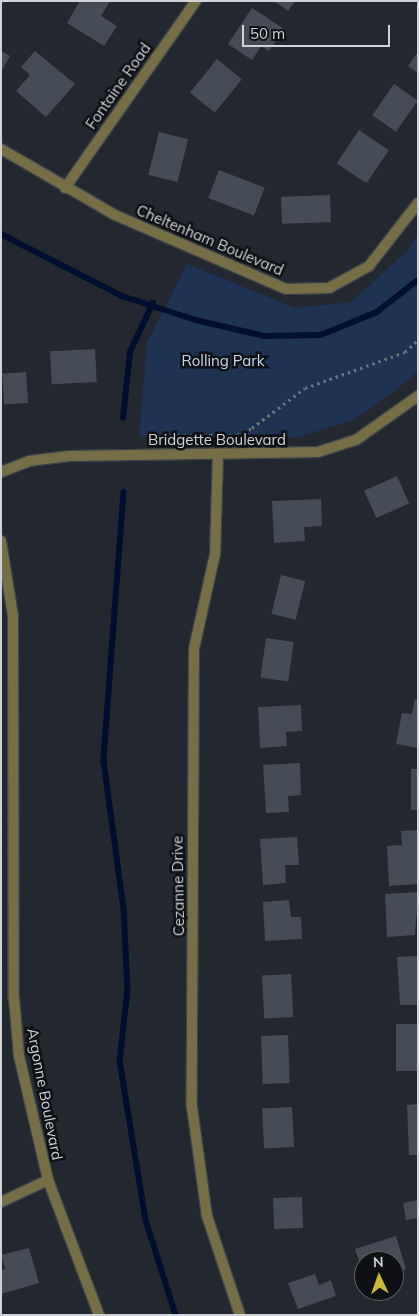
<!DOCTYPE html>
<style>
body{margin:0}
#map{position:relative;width:419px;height:1316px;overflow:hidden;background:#222730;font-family:Mulish,sans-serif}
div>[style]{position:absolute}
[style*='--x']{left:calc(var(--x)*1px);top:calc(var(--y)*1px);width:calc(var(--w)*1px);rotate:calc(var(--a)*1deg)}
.green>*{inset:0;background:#1e3254}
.stream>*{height:5.5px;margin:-2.75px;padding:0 2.75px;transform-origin:2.75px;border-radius:2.75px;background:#000e30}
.building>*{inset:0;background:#464c55;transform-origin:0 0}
.path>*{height:3px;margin-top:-1.5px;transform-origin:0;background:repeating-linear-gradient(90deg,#71757d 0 2.5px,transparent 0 6.5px)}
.roads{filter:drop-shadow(1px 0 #3e434b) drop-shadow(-1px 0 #3e434b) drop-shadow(0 1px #3e434b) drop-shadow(0 -1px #3e434b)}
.minor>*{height:10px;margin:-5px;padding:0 5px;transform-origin:5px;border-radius:5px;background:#766f46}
span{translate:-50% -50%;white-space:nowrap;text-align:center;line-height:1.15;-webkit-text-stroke:5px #0e1014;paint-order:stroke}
.street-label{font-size:15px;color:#cfd3d8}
.park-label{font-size:15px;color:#c8d8f3}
.frame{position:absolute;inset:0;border:2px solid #cfd3d8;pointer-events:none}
.north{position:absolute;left:354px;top:1251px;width:50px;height:50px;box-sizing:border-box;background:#0e1014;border:1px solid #5b5e62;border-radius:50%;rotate:357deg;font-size:14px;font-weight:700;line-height:20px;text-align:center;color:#cfd3d8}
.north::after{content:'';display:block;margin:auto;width:18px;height:22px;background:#ccb938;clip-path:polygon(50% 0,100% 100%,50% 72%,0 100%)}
.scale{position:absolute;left:242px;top:25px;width:148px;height:22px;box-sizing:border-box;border:2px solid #cfd3d8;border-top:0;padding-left:6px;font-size:15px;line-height:18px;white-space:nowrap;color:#cfd3d8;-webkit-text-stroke:4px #0e1014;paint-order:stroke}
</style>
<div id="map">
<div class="green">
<div style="clip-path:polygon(418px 235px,418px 371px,397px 389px,355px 419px,299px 437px,139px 437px,147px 343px,187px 264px,295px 308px,351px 302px,407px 251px)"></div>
</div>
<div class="stream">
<div style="--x:1;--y:234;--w:136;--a:27.1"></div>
<div style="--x:122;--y:296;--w:78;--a:18"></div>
<div style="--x:196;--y:320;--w:70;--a:13.2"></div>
<div style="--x:264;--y:336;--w:57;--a:-1"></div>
<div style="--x:321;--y:335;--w:61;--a:-22.3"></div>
<div style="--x:377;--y:312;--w:52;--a:-38"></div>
<div style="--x:123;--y:418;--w:66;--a:-83.9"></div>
<div style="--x:130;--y:352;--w:54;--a:-64.9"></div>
<div style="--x:124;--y:492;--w:270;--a:94.3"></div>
<div style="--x:104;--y:761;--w:148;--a:82.3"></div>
<div style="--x:124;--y:908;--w:82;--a:87.2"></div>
<div style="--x:128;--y:990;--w:71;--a:96.4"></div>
<div style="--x:120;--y:1061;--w:161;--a:80.7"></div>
<div style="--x:146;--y:1220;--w:100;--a:72.5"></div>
</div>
<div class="building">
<div style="clip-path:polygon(80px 1px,110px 1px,101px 16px,117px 26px,104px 46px,67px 23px)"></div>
<div style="clip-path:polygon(274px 1px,295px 1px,288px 11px)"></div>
<div style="clip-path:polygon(252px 8px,284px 29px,269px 51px,261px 46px,252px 60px,228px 44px)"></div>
<div style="clip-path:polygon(1px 51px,10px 56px,1px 72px)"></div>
<div style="clip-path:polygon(35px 51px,75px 84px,46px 117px,16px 91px,30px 75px,21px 67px)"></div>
<div style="clip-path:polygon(418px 52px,418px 73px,408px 66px)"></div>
<div style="left:217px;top:59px;width:32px;height:43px;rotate:39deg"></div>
<div style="left:394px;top:84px;width:29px;height:38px;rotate:35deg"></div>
<div style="left:359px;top:130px;width:36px;height:40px;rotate:34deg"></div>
<div style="left:159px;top:132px;width:30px;height:44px;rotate:14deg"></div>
<div style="left:219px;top:170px;width:49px;height:30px;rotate:21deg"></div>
<div style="left:330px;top:195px;width:27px;height:49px;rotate:88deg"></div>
<div style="left:95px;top:349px;width:33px;height:45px;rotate:87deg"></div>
<div style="left:26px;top:372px;width:31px;height:24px;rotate:86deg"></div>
<div style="left:397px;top:476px;width:30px;height:36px;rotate:66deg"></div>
<div style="clip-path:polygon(321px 499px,322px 526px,304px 527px,305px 541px,274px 543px,272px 501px)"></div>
<div style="left:281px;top:575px;width:25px;height:40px;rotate:14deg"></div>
<div style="left:266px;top:638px;width:28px;height:40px;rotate:8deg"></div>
<div style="clip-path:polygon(415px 699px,418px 700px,418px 748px,396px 744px,402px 713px,412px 714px)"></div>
<div style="clip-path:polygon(301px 705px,302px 731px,286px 732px,287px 746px,260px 748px,258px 707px)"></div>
<div style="clip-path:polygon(300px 763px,301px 795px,288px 796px,289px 812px,266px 813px,263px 765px)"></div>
<div style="left:411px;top:769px;width:7px;height:41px"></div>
<div style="clip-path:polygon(418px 830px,418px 884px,389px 886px,387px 846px,402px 845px,401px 831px)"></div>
<div style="clip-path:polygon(297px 837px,299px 865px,285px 865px,286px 883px,263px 885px,260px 839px)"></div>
<div style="clip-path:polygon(418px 892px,415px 935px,387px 937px,385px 894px)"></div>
<div style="clip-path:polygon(289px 900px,291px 917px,301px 917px,302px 939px,265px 941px,263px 902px)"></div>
<div style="clip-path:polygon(418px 956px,418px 1005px,400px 1005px,397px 957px)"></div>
<div style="left:291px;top:974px;width:43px;height:29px;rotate:87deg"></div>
<div style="left:418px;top:1024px;width:47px;height:22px;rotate:90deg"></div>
<div style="left:288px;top:1035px;width:48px;height:27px;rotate:88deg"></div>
<div style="clip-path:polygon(418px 1104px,418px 1155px,409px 1155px,407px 1105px)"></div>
<div style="left:292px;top:1107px;width:40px;height:30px;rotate:87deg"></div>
<div style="left:302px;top:1197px;width:31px;height:29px;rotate:88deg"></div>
<div style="clip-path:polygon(418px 1200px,418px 1218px,406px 1220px,403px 1203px)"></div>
<div style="clip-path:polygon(396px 1236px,406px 1269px,394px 1272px,394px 1261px,364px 1261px,364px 1275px,355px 1249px)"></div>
<div style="clip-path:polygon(29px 1248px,39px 1283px,1px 1294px,1px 1270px,5px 1269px,1px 1255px)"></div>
<div style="clip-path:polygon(315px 1274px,319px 1285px,331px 1280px,336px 1296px,298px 1309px,288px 1283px)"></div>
</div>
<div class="path">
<div style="--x:152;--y:441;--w:6;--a:-99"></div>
<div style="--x:151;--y:435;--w:86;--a:0"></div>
<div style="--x:237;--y:435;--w:17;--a:-25"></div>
<div style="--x:252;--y:428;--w:66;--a:-37"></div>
<div style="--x:305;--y:388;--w:106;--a:-19.8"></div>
<div style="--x:405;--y:352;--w:18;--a:-43"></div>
</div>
<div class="roads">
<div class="minor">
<div style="--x:1;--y:149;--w:132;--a:30.1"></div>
<div style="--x:115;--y:215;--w:186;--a:23.4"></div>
<div style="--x:286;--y:289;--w:43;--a:-1.3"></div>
<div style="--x:329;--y:288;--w:46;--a:-28.8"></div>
<div style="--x:369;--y:266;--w:80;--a:-52.1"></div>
<div style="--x:65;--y:188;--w:228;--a:-55"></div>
<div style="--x:218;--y:454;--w:100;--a:91.7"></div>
<div style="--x:215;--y:554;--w:97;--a:102.5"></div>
<div style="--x:194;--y:649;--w:458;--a:90.3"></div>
<div style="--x:192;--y:1107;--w:110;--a:82.2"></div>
<div style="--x:207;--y:1216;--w:104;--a:71.6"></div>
<div style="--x:1;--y:472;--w:30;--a:-21"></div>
<div style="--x:29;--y:461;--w:41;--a:-7"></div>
<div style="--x:70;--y:456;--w:248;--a:-0.9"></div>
<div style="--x:318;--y:452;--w:40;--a:-18"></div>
<div style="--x:356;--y:440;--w:76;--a:-35.4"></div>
<div style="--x:1;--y:541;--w:76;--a:80.9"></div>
<div style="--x:13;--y:616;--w:382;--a:89.9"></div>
<div style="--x:14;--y:998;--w:58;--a:85.1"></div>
<div style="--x:19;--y:1056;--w:127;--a:76.8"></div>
<div style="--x:48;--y:1180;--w:144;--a:69.3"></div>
<div style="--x:1;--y:1202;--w:52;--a:-25.1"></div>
</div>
</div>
<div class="street-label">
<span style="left:118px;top:86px;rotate:-55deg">Fontaine Road</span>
<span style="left:210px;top:240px;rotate:23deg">Cheltenham Boulevard</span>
<span style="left:217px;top:440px">Bridgette Boulevard</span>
<span style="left:178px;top:886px;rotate:-91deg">Cezanne Drive</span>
<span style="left:45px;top:1094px;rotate:79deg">Argonne Boulevard</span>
</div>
<div class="park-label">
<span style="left:223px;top:361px">Rolling Park</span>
</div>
<div class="frame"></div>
<div class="north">N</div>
<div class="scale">50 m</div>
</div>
